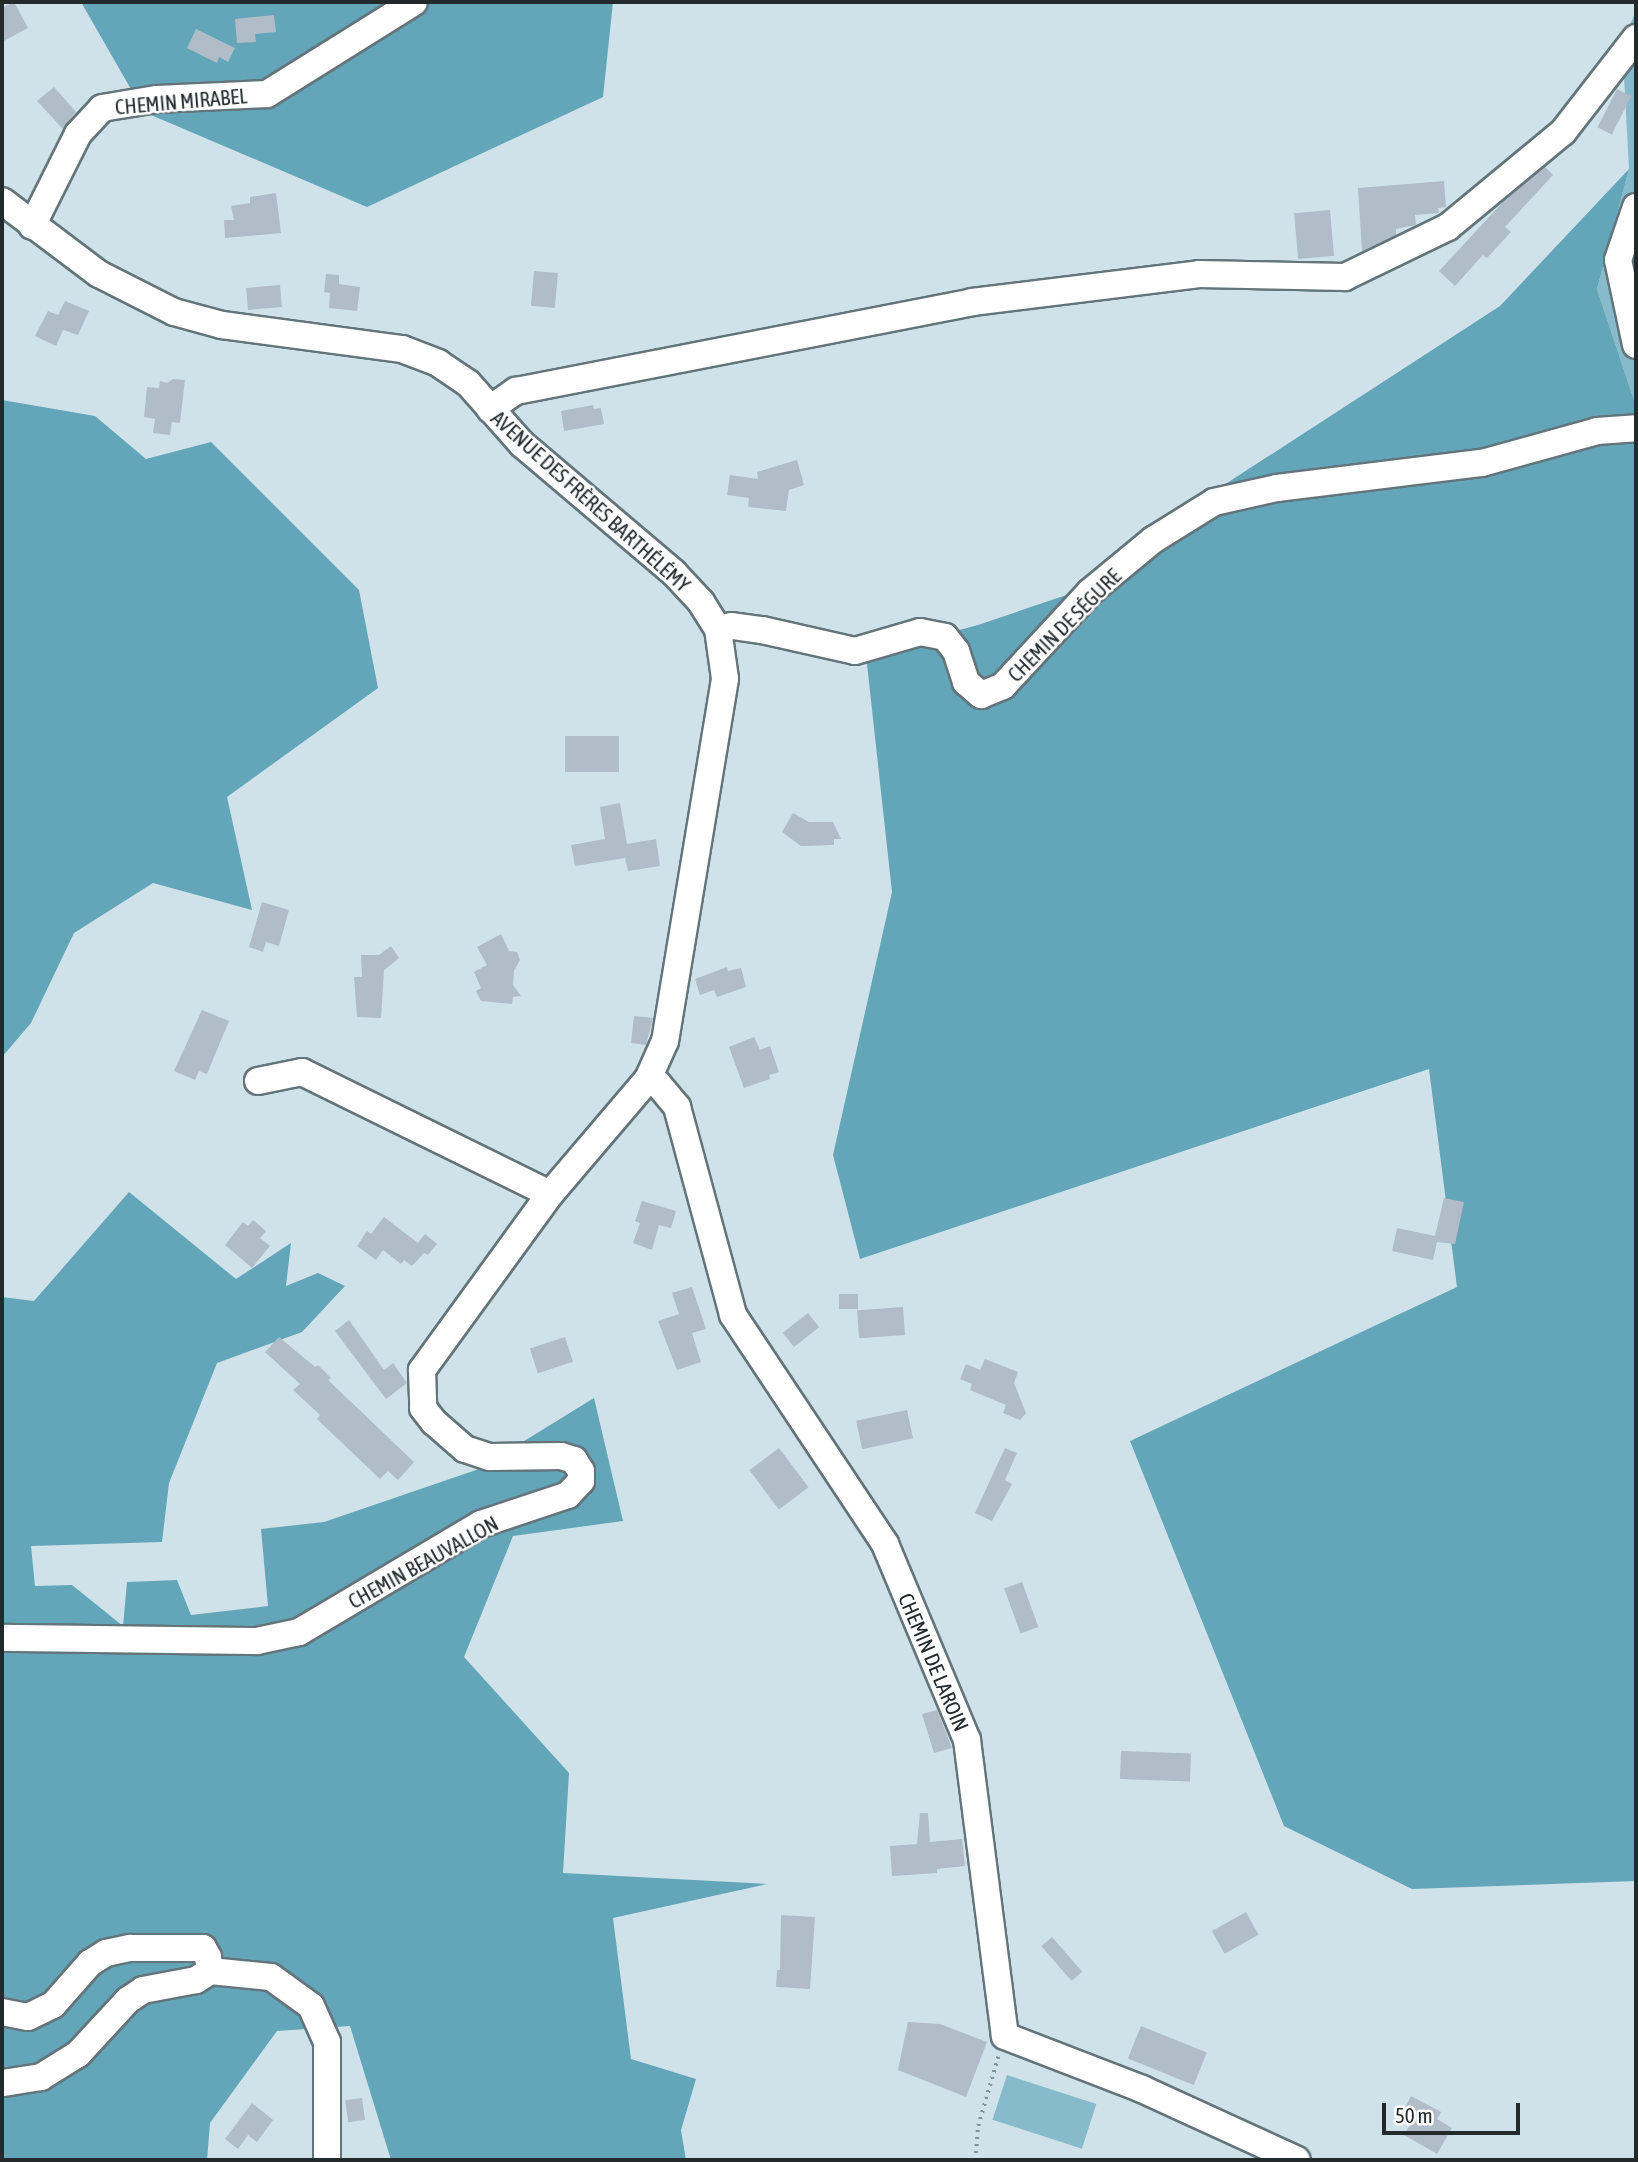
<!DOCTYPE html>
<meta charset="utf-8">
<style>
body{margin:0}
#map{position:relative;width:1638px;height:2162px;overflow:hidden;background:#d0e2e9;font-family:"Asap Condensed",sans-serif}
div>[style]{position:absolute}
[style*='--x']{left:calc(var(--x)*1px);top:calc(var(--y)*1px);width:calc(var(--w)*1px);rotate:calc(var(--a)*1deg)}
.green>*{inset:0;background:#87bacb;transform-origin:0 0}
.forest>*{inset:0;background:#63a5b9}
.building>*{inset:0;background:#b0bcc8;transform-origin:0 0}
.path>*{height:3.5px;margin-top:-1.75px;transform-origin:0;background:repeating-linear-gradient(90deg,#839094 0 2px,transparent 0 7px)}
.roads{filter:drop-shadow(2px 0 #63747a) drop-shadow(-2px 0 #63747a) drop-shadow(0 2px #63747a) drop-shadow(0 -2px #63747a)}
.minor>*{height:26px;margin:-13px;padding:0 13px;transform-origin:13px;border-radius:13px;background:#fff}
span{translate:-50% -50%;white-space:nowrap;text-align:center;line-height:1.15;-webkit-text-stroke:5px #fff;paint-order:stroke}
.street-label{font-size:21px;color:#232a2c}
.frame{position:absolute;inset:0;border:4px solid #232a2c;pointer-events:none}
.scale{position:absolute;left:1382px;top:2103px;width:138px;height:32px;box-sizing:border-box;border:4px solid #232a2c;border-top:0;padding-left:9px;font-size:21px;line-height:24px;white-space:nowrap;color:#232a2c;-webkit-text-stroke:5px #fff;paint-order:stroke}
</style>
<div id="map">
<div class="green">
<div style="clip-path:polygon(1636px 12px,1636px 406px,1597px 289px,1629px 169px,1622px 40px)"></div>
<div style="left:1007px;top:2075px;width:94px;height:47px;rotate:18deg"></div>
</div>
<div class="forest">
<div style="clip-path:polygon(81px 2px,613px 2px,603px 97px,367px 207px,144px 112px)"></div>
<div style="clip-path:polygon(1629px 169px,1597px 289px,1636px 406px,1636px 1881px,1412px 1889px,1284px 1826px,1130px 1441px,1457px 1287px,1429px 1069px,860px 1259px,833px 1155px,892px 892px,866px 655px,978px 625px,1096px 585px,1187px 509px,1500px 306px)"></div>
<div style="clip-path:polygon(2px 400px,95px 416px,146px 459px,211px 442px,359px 590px,378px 688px,227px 797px,252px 910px,153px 883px,74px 933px,31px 1023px,2px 1057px)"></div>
<div style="clip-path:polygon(129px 1192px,236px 1279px,291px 1243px,286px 1286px,318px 1273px,345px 1286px,302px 1332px,217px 1363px,169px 1483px,162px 1542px,31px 1546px,35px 1586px,72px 1585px,123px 1626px,127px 1582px,177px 1580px,191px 1615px,268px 1606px,261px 1529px,324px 1522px,479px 1469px,594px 1398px,623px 1521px,513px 1536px,464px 1657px,569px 1773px,563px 1873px,767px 1884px,613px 1918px,631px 2059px,696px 2079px,681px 2130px,686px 2160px,391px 2160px,350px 2026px,277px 2031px,210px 2123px,207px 2160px,2px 2160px,2px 1297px,34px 1301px)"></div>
</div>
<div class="building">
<div style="clip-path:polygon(14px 2px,28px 28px,2px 42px,2px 8px)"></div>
<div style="clip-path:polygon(274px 15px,276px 32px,255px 34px,256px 42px,237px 43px,235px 19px)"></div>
<div style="clip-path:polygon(196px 29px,235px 48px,228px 62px,219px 57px,217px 63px,187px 48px)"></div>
<div style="clip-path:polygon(54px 87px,76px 112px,63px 129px,37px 101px)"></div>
<div style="left:1617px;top:89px;width:16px;height:43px;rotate:27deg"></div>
<div style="clip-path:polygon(1545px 167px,1553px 175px,1505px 227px,1511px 232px,1487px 258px,1483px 255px,1455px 286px,1439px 271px,1502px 203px)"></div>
<div style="clip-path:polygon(1444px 181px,1446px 207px,1438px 208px,1439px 213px,1415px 215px,1416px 225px,1396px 229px,1396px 235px,1362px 251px,1358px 188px)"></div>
<div style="clip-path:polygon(276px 193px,281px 233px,225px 238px,224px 220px,234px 220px,231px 206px,250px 203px,250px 197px)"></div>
<div style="left:1330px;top:210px;width:46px;height:36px;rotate:85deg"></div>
<div style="left:534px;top:271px;width:24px;height:35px;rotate:5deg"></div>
<div style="clip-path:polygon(326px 274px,339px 275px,339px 284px,360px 287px,357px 311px,329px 308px,330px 293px,324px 292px)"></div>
<div style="left:280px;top:285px;width:22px;height:34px;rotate:85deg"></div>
<div style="clip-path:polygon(65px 301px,89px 311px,78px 335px,63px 330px,56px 346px,35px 336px,48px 311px,58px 315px)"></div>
<div style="clip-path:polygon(173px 379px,185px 380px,180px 423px,172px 422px,170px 435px,153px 433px,155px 419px,144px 417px,147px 387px,159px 388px,160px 381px,167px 383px)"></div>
<div style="clip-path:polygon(593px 405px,594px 409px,601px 408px,604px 424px,564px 431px,561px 411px)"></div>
<div style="clip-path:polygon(797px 460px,804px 485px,789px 490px,786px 511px,748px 507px,749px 498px,727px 495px,730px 475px,758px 479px,757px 472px)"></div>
<div style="left:565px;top:736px;width:54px;height:36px"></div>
<div style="clip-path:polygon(620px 803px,627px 844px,656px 839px,660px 866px,628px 871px,625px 858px,575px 866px,571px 845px,605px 839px,600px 807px)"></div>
<div style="clip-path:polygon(793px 813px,809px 822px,833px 822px,841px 839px,834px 839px,834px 845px,801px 846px,782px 832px)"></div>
<div style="clip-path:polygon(262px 902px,289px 910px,279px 946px,266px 942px,263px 952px,249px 947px)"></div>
<div style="clip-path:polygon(501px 934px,509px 951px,517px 952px,520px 960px,514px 971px,513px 985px,521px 996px,513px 997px,512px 1004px,481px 1001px,476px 991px,481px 988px,474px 972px,487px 965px,477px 947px)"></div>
<div style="clip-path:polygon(391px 946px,399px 958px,384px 970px,381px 1018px,357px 1017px,354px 977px,362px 977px,361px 955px,379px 955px)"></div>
<div style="clip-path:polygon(727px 967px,728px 971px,741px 968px,746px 987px,717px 997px,714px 990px,700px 995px,695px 979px)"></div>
<div style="clip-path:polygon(202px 1010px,229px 1021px,207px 1074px,199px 1071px,195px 1080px,174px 1071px)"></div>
<div style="clip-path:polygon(634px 1016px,653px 1018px,646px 1045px,631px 1043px)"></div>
<div style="clip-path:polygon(754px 1037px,760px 1050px,770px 1046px,779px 1072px,769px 1075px,770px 1079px,744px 1088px,729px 1047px)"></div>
<div style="clip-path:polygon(1444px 1198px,1464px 1202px,1455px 1244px,1437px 1242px,1433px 1260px,1392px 1251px,1397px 1228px,1435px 1236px)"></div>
<div style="clip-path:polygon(642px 1201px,676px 1211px,671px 1228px,659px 1225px,652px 1250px,633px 1243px,640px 1223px,635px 1221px)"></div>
<div style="clip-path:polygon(384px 1217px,418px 1243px,425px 1234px,437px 1244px,428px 1255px,424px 1253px,412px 1266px,404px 1260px,401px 1264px,383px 1250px,376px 1260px,357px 1246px,367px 1231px,371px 1234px)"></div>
<div style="clip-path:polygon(253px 1220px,266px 1231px,260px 1238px,270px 1246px,252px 1268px,225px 1245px,243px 1222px,248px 1226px)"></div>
<div style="clip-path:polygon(692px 1287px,706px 1329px,692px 1333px,701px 1362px,677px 1370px,658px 1321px,679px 1314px,672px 1293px)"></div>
<div style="left:858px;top:1294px;width:15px;height:19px;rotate:90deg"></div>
<div style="left:903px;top:1307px;width:28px;height:46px;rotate:86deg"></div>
<div style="left:808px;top:1313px;width:18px;height:32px;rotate:52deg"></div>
<div style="clip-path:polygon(349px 1320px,384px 1370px,393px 1363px,407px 1383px,386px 1399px,335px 1331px)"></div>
<div style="clip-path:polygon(279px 1337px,315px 1367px,318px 1365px,331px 1378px,328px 1380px,414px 1462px,398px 1480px,388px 1471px,380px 1479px,317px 1419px,320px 1415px,293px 1390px,300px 1384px,265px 1352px)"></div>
<div style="left:565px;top:1337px;width:26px;height:37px;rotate:72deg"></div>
<div style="clip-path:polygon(985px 1359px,1018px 1372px,1014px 1383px,1026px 1413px,1020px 1420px,1003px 1413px,1006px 1405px,970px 1390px,972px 1384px,960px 1379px,966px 1364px,980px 1370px)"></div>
<div style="left:907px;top:1410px;width:29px;height:52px;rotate:78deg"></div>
<div style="left:779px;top:1448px;width:49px;height:37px;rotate:53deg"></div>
<div style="clip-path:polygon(1005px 1448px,1017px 1453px,1005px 1480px,1012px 1484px,992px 1521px,975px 1513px)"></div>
<div style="left:1022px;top:1582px;width:48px;height:19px;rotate:70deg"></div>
<div style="clip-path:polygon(937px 1710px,952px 1748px,934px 1753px,922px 1714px)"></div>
<div style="left:1121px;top:1751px;width:70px;height:28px;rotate:2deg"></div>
<div style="clip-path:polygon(920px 1813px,928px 1813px,930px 1842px,962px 1839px,965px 1866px,937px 1869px,937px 1873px,892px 1876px,890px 1846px,917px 1844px)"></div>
<div style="left:1246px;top:1912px;width:26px;height:39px;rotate:61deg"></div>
<div style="clip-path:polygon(781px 1915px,815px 1917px,810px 1989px,776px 1987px,777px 1970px,780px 1970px)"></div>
<div style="left:1052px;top:1937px;width:46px;height:14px;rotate:49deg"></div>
<div style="clip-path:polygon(908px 2022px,940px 2024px,987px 2042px,966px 2097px,898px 2070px)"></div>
<div style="left:1141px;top:2026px;width:71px;height:35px;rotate:22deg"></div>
<div style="clip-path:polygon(1411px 2096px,1441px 2112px,1437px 2119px,1452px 2128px,1437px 2154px,1404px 2135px,1410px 2125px,1399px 2119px)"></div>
<div style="left:362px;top:2098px;width:22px;height:17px;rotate:82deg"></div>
<div style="clip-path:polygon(252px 2103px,273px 2120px,257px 2142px,248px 2135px,238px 2149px,225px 2139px)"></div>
</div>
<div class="path">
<div style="--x:975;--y:2160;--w:34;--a:-85"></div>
<div style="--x:978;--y:2126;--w:72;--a:-73.8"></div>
</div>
<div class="roads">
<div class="minor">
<div style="--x:2;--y:201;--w:121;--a:37"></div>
<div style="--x:99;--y:274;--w:84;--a:26.9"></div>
<div style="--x:174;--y:312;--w:50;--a:15.2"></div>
<div style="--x:222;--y:325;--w:182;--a:7.6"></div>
<div style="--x:402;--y:349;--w:39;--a:21"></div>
<div style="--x:438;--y:363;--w:36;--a:34"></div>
<div style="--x:468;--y:383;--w:81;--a:48.5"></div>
<div style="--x:522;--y:444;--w:199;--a:40.3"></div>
<div style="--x:674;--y:573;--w:40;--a:47"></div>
<div style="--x:701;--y:602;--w:32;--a:58"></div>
<div style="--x:718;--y:629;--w:50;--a:82"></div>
<div style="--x:725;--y:679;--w:367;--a:99.4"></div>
<div style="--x:665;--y:1041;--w:42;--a:114.1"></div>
<div style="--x:648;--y:1079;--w:151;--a:130.4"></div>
<div style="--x:550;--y:1194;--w:218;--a:126"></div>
<div style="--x:422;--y:1370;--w:38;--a:88"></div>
<div style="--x:423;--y:1408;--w:18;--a:52"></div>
<div style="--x:434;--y:1422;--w:41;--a:41.1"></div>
<div style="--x:465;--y:1449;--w:26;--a:18"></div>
<div style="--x:490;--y:1457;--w:71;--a:-0.8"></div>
<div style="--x:561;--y:1456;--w:14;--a:17"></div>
<div style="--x:574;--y:1460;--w:13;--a:58"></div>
<div style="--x:581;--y:1471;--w:10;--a:90"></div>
<div style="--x:581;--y:1481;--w:19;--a:133"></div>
<div style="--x:568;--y:1495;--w:92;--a:161.6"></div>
<div style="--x:481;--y:1524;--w:212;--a:149.3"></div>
<div style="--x:299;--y:1632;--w:43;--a:167.9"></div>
<div style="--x:257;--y:1641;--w:255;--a:-179.3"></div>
<div style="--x:1636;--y:207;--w:56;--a:108.8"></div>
<div style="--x:1618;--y:260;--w:87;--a:78"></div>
<div style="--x:32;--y:226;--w:103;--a:-63.4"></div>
<div style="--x:78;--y:134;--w:35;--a:-47"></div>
<div style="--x:102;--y:108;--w:56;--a:-9.3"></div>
<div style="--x:157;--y:99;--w:110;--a:-2.6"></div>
<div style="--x:267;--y:94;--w:173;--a:-32"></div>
<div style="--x:490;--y:409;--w:32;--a:-35"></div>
<div style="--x:516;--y:391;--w:465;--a:-11"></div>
<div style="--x:972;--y:302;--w:229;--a:-7"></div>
<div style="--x:1199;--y:274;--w:146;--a:1.2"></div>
<div style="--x:1345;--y:277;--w:114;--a:-25.9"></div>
<div style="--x:1448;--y:227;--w:149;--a:-39.6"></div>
<div style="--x:1563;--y:132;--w:119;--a:-52.2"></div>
<div style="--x:718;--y:629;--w:14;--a:-12"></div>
<div style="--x:732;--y:626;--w:30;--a:8"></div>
<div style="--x:762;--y:630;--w:95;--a:12.7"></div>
<div style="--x:855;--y:651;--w:68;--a:-16.3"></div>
<div style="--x:920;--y:632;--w:25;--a:11"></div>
<div style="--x:945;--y:637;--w:18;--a:52"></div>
<div style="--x:956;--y:651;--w:33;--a:72"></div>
<div style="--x:966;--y:682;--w:20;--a:41"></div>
<div style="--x:981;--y:695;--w:24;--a:-22"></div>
<div style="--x:1003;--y:686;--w:128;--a:-47.2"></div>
<div style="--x:1090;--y:592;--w:82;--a:-39.5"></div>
<div style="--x:1153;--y:540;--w:72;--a:-31.9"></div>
<div style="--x:1214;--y:502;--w:65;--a:-12.5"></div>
<div style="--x:1277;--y:488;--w:207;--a:-7"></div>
<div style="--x:1482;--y:463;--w:119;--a:-15.5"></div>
<div style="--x:1597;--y:431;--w:39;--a:-4"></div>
<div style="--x:648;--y:1079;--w:11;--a:27"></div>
<div style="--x:658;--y:1084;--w:30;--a:50"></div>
<div style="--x:677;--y:1107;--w:215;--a:74.9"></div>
<div style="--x:733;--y:1315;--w:275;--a:56.4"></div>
<div style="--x:885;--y:1544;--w:212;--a:67.3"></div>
<div style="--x:967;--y:1740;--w:298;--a:82.7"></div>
<div style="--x:1005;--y:2036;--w:147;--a:21.1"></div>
<div style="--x:1142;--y:2089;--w:170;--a:24.6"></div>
<div style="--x:258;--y:1081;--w:45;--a:-11.6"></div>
<div style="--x:302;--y:1072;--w:276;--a:26.2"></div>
<div style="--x:210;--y:1971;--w:61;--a:5.6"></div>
<div style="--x:271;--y:1977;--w:49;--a:35.9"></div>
<div style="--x:311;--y:2006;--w:39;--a:66"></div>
<div style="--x:327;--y:2042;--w:118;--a:90"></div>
<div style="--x:2;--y:2012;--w:26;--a:11"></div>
<div style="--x:28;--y:2017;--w:28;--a:-26"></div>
<div style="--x:53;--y:2005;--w:56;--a:-48.6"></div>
<div style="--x:90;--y:1963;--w:19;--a:-32"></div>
<div style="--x:106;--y:1953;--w:25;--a:-12"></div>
<div style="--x:130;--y:1948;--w:73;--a:0"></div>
<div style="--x:203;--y:1948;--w:10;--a:61"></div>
<div style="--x:208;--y:1957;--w:14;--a:82"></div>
<div style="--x:210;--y:1971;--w:17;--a:147"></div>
<div style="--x:196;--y:1980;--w:54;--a:169.3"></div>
<div style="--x:143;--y:1990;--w:18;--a:146"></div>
<div style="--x:128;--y:2000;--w:74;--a:132.8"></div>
<div style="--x:78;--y:2054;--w:44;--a:148.1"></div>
<div style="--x:41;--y:2077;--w:39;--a:171"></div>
</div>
</div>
<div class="street-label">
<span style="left:181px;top:101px;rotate:-5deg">CHEMIN MIRABEL</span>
<span style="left:591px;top:501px;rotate:42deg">AVENUE DES FRÈRES BARTHÉLÉMY</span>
<span style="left:1064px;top:625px;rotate:-45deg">CHEMIN DE SÉGURE</span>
<span style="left:423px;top:1562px;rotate:-29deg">CHEMIN BEAUVALLON</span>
<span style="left:934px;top:1662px;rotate:67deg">CHEMIN DE LAROIN</span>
</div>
<div class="frame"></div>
<div class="scale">50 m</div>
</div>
